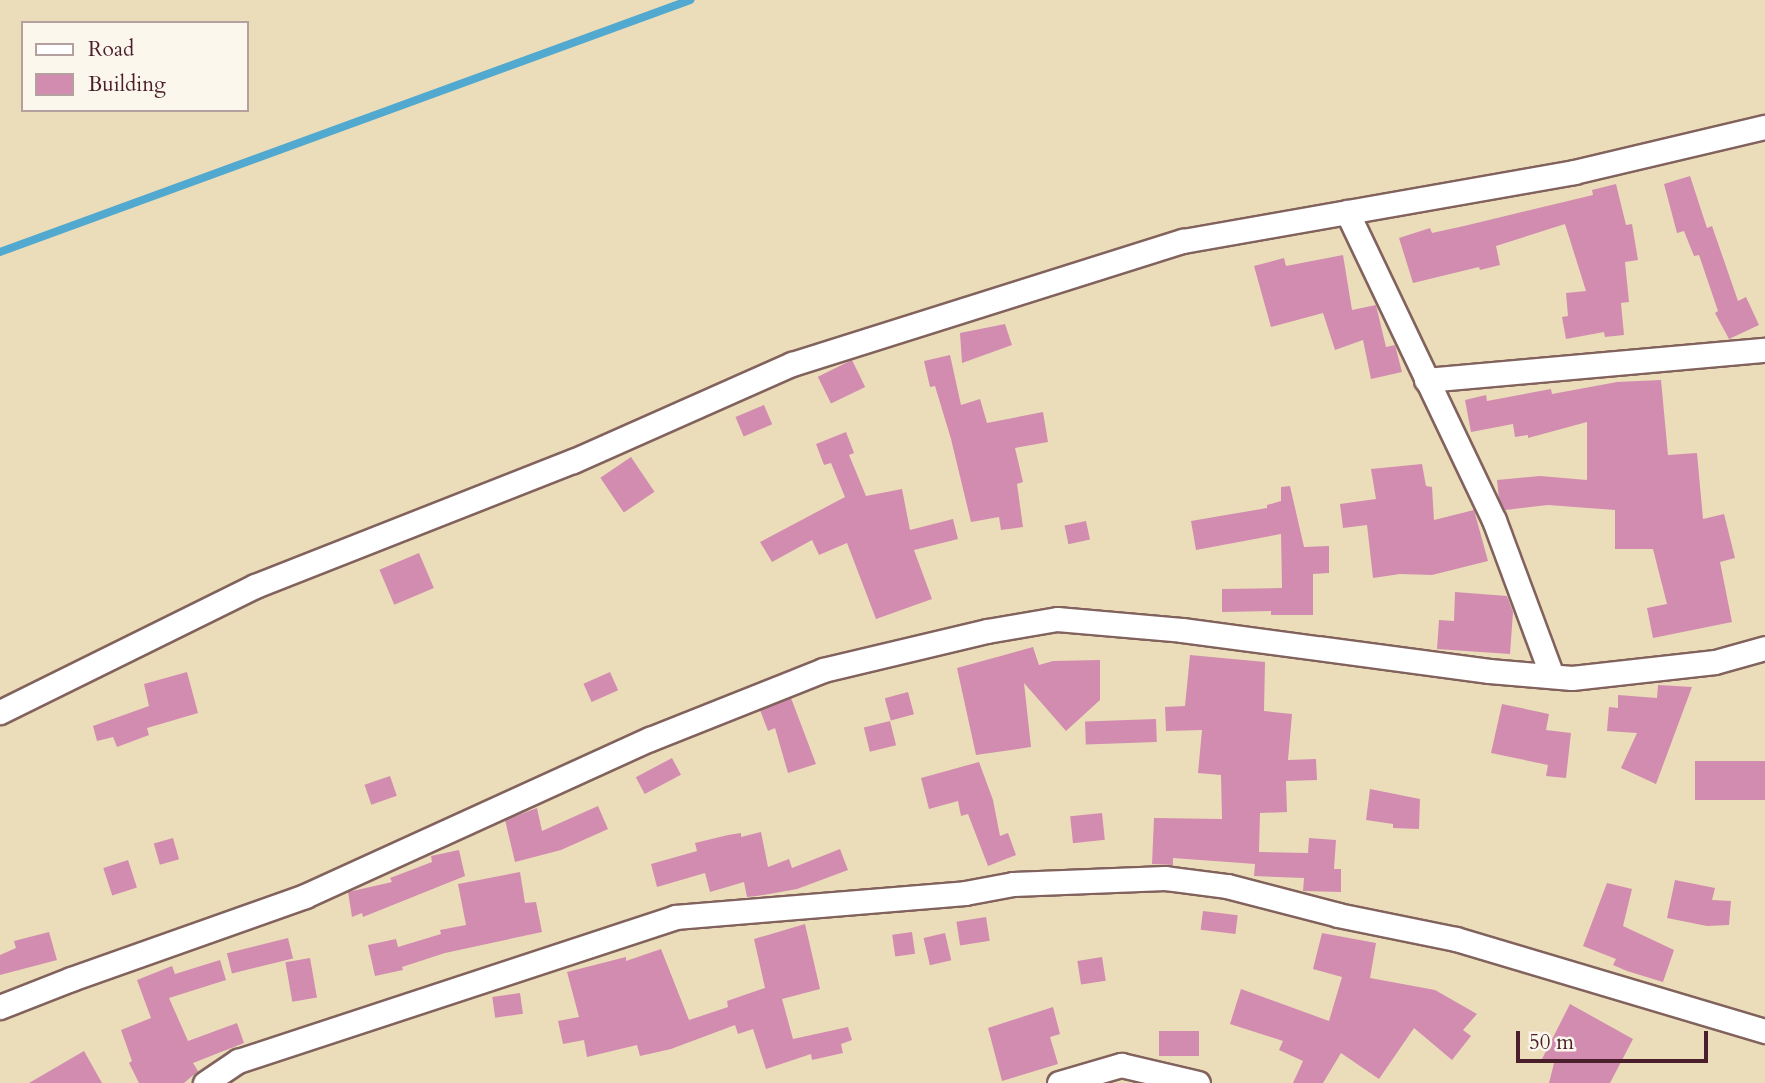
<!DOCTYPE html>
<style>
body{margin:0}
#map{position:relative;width:1765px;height:1083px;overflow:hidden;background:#ebddba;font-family:Cardo,serif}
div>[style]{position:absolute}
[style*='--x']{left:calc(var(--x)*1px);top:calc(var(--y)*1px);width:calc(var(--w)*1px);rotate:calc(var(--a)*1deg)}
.stream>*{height:8px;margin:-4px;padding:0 4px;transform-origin:4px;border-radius:4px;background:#52a9cf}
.building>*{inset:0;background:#d28cb0;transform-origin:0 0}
.roads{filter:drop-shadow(2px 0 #82625d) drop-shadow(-2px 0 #82625d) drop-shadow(0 2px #82625d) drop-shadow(0 -2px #82625d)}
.minor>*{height:23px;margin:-11.5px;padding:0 11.5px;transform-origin:11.5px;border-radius:11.5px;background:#fff}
span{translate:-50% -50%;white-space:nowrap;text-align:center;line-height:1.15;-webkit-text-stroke:5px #fbf7ec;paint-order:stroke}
.legend{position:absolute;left:21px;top:21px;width:228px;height:91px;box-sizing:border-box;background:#fbf7ec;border:2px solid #b4a19f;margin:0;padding:9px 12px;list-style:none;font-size:21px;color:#4a1f2b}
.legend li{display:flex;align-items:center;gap:14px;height:35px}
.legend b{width:35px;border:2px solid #b4a19f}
.scale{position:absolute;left:1516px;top:1031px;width:192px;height:32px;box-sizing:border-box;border:4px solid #4a1f2b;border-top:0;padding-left:9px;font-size:21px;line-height:24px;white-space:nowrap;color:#4a1f2b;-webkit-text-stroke:5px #fbf7ec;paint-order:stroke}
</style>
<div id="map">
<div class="stream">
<div style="--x:0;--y:252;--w:735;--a:-20.06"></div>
</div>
<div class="building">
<div style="clip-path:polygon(1690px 176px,1707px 228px,1712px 226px,1738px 301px,1746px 297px,1759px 325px,1729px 339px,1715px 313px,1718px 311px,1699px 255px,1694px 256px,1684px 231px,1677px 233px,1664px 184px)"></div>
<div style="clip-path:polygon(1616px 184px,1626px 225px,1632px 224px,1638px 260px,1625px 262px,1629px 302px,1621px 303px,1624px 335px,1605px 337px,1604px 332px,1566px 339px,1562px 317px,1568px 316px,1566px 293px,1586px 291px,1565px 224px,1496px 246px,1500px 265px,1480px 270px,1479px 267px,1413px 283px,1399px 238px,1430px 228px,1432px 233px,1464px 226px,1593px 195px,1592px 190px)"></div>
<div style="clip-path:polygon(1343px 255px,1352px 310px,1376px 305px,1386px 347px,1395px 345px,1402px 372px,1371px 379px,1363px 340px,1335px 350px,1323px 313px,1271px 327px,1254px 266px,1284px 258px,1286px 266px)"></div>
<div style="clip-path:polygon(1005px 324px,1012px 345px,962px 363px,960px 333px)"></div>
<div style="clip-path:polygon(950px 355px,961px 405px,980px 399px,987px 423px,1043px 412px,1048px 442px,1015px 448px,1023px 482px,1017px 484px,1023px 527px,1001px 530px,999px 517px,971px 522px,951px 439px,935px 386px,930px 387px,924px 361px)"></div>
<div style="left:852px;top:360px;width:30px;height:38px;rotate:64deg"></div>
<div style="clip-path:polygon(1661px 380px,1668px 455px,1697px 453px,1703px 519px,1724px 514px,1735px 558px,1720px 562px,1732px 622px,1653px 638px,1647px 608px,1667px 604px,1653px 549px,1615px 549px,1615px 510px,1548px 505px,1505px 510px,1499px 499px,1497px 480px,1540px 476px,1587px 480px,1587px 422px,1528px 438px,1528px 435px,1515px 437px,1513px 424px,1471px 432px,1465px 400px,1486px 395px,1487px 401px,1551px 389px,1552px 394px,1617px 382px)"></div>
<div style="left:764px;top:405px;width:21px;height:31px;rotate:67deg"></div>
<div style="clip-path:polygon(846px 432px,854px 453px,849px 455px,866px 496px,902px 489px,910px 530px,953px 519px,958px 539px,914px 550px,932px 599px,876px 619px,847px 543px,819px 555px,812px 540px,772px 562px,760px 542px,845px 497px,831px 463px,824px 465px,816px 444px)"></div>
<div style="left:631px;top:457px;width:42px;height:37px;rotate:56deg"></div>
<div style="clip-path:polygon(1422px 464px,1426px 486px,1432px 487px,1434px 520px,1474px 510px,1488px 561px,1432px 575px,1400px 574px,1373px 578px,1367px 525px,1343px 528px,1340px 504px,1376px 499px,1371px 469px)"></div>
<div style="clip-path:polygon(1290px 486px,1304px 547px,1329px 546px,1329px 573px,1313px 574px,1313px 615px,1271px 615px,1271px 611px,1222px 612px,1222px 589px,1282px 588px,1281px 534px,1196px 550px,1191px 521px,1267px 508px,1267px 505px,1281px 501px,1281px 487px)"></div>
<div style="left:1086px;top:521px;width:19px;height:22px;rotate:78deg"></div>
<div style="left:419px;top:553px;width:38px;height:43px;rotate:67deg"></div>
<div style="clip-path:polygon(1455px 592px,1507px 596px,1513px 612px,1510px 654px,1437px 649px,1439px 620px,1454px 621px)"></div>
<div style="clip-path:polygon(1033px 647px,1039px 665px,1053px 661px,1100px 660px,1100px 700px,1066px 731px,1024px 683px,1031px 747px,976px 755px,957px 668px)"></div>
<div style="clip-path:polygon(1190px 655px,1265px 662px,1264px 711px,1292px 714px,1288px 760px,1316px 759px,1317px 780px,1286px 781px,1287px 812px,1260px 813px,1259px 852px,1308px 853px,1309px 838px,1336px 840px,1334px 869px,1341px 869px,1341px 892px,1303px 891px,1304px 878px,1254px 876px,1255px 864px,1173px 858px,1173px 865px,1152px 864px,1154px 818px,1222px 819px,1221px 775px,1198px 773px,1202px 730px,1166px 731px,1165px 707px,1185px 706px)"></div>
<div style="clip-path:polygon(187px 672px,198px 713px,147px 728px,149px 735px,117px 747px,113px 737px,97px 741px,93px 726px,149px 706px,144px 684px)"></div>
<div style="left:610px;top:672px;width:20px;height:29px;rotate:66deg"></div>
<div style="clip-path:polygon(1658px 685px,1692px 687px,1656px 784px,1621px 768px,1637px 733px,1607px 731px,1609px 707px,1618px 708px,1618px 695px,1657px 698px)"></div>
<div style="left:908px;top:692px;width:23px;height:24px;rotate:75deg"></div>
<div style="clip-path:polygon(791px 698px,816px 764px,788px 773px,775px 728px,768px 731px,760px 710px)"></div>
<div style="clip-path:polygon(1502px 704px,1549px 714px,1546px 730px,1571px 733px,1566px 778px,1546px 776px,1548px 765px,1491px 753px)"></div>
<div style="left:1156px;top:719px;width:23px;height:71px;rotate:88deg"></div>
<div style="left:890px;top:721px;width:25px;height:27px;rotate:76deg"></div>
<div style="left:672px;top:758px;width:19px;height:41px;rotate:62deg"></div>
<div style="left:1765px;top:761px;width:39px;height:70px;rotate:90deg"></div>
<div style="clip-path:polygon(979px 762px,993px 800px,1000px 836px,1008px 833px,1016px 855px,988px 866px,968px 814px,961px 816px,958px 801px,929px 809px,921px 778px)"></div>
<div style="left:390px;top:776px;width:21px;height:27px;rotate:71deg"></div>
<div style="clip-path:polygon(1370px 789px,1420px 799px,1419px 829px,1393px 828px,1393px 824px,1366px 820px)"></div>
<div style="clip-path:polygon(598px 806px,608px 829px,561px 850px,515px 862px,505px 820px,537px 808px,542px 831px)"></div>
<div style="left:1102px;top:813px;width:27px;height:32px;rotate:84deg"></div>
<div style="clip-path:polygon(761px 832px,768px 867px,789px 859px,792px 868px,840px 849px,848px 870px,797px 889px,757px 896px,747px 897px,744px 882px,710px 892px,705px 873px,657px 887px,651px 864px,697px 851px,695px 843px,728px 835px,741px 833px,741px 837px)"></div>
<div style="left:173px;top:838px;width:22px;height:20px;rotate:74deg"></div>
<div style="clip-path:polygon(459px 850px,465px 876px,363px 917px,362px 913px,352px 917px,348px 892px,392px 882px,390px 878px,432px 862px,431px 856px)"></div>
<div style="left:128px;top:860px;width:29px;height:26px;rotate:72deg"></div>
<div style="clip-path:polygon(520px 872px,525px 903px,536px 902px,542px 932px,445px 953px,402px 967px,403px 970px,375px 976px,368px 945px,396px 939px,398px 947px,441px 934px,440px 930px,466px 925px,458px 884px)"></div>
<div style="clip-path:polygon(1675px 880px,1715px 888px,1712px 900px,1731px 901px,1729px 925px,1707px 926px,1667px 918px)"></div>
<div style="clip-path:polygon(1607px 883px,1632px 889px,1623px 926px,1674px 950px,1663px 982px,1627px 971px,1613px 965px,1616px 959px,1583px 946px)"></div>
<div style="left:1203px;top:911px;width:35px;height:19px;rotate:7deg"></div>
<div style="left:986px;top:917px;width:24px;height:30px;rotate:81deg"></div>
<div style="clip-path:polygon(805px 924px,820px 989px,782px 999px,793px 1039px,848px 1027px,852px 1040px,841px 1044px,843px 1053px,812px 1060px,811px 1054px,766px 1069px,753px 1029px,738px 1034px,735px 1025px,671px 1049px,640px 1056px,637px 1045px,587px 1057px,584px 1040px,563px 1044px,558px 1021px,579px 1017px,567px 972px,626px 957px,626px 961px,661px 949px,689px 1020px,728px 1007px,727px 1001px,765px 988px,754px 939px)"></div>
<div style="clip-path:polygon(49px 932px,57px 960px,0 975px,0 955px,16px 948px,14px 941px)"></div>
<div style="left:912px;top:932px;width:22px;height:20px;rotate:82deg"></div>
<div style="left:945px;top:933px;width:28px;height:22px;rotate:77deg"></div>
<div style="clip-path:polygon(1322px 933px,1376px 943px,1370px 978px,1435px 990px,1477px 1014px,1463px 1030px,1471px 1036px,1452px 1060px,1414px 1028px,1379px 1079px,1341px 1053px,1323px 1083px,1293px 1083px,1303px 1061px,1279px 1050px,1283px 1041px,1230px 1024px,1241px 989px,1329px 1021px,1342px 977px,1313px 969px)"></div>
<div style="left:288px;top:938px;width:21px;height:63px;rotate:76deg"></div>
<div style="left:1102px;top:957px;width:24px;height:25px;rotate:81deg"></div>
<div style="left:310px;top:958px;width:40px;height:25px;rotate:80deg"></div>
<div style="clip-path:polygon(220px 960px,226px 980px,169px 998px,188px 1041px,237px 1023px,244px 1043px,193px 1063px,198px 1071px,184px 1083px,139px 1083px,129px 1063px,132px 1061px,121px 1030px,151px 1018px,137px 980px,172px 966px,175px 974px)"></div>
<div style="left:520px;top:993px;width:21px;height:28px;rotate:82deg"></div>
<div style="clip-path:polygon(1570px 1004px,1633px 1039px,1610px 1083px,1549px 1083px,1554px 1063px,1542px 1059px)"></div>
<div style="clip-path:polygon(1053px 1007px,1060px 1034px,1050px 1037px,1058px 1064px,1002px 1081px,988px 1028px)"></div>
<div style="left:1199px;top:1031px;width:25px;height:40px;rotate:90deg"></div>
<div style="clip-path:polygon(84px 1051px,102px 1083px,29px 1083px)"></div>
</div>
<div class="roads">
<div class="minor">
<div style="--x:1347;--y:212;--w:341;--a:64.5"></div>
<div style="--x:1494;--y:520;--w:166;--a:69.6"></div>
<div style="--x:1426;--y:380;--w:340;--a:-5.1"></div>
<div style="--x:0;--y:712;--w:284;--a:-26.3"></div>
<div style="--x:255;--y:586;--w:342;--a:-21.5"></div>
<div style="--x:573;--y:461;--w:240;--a:-23.9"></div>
<div style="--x:792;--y:364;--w:410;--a:-17.5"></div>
<div style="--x:1183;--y:241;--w:397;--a:-10"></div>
<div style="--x:1574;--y:172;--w:196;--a:-13.3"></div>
<div style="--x:0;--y:1007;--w:76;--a:-21.5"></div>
<div style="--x:71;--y:979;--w:248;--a:-19.5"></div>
<div style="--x:305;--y:896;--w:379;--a:-24.5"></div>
<div style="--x:650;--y:739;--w:186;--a:-21.7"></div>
<div style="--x:823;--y:670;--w:169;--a:-13.4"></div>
<div style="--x:987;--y:631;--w:71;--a:-9.7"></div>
<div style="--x:1057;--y:619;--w:125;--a:5"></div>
<div style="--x:1182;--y:630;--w:310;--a:7.6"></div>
<div style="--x:1489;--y:671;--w:83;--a:4.8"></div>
<div style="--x:1572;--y:678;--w:144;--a:-6.4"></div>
<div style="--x:1715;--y:662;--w:52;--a:-15.6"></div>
<div style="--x:205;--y:1083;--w:40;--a:-34"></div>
<div style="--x:238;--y:1061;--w:460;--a:-18.2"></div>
<div style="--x:675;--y:917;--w:291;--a:-4.7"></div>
<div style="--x:965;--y:893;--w:49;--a:-10.6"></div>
<div style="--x:1013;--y:884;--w:152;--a:-2.3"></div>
<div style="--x:1165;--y:878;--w:63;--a:7.4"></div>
<div style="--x:1227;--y:886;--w:115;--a:14.6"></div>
<div style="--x:1338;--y:915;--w:120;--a:11.5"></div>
<div style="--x:1456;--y:939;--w:322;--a:16.6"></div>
<div style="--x:1059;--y:1083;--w:65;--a:-16.2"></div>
<div style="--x:1121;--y:1065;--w:79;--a:13.2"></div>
</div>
</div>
<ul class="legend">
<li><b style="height:9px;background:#fff"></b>Road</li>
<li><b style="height:19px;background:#d28cb0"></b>Building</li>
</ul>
<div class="scale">50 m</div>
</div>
